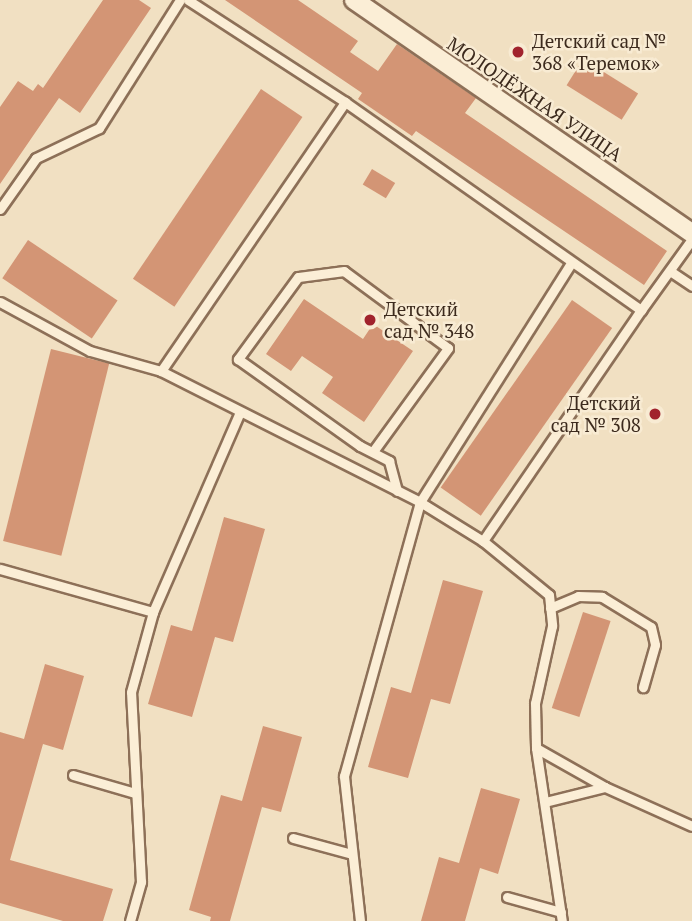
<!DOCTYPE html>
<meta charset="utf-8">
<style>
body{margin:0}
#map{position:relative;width:692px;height:921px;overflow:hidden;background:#f1e0c2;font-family:"PT Serif",serif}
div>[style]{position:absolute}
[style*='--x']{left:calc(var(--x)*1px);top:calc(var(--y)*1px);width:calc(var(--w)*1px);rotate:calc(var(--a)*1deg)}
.building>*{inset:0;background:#d39575;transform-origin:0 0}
.roads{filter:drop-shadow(2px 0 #8d7058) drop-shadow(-2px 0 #8d7058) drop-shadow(0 2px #8d7058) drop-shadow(0 -2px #8d7058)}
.lane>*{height:9px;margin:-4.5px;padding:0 4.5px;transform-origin:4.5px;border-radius:4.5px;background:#fbeed6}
.street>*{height:18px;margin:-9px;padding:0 9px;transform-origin:9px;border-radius:9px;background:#fbeed6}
.dots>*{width:19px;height:19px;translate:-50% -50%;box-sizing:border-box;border:4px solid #f8ebd3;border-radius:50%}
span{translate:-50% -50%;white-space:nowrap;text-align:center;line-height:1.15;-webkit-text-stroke:5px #f8ebd3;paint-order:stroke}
.poi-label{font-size:19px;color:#3c2a1d}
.left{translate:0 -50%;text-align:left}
.right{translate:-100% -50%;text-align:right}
.street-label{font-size:19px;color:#3c2a1d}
</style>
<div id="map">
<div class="building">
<div style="clip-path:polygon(103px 0,139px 0,151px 8px,80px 113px,59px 98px,0 184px,0 107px,18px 81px,33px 91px,38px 84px,43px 88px)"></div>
<div style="clip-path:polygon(225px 0,298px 0,358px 41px,350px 52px,378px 71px,397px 44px,476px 98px,465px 113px,667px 251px,644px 285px,416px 131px,412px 136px,358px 99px,362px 93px)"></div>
<div style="left:583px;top:59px;width:65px;height:31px;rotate:32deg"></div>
<div style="left:261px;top:89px;width:50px;height:229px;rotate:34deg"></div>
<div style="left:372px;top:169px;width:27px;height:18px;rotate:31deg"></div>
<div style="left:28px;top:240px;width:108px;height:46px;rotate:34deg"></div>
<div style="clip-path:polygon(304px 299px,363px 339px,373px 324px,413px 351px,364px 422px,322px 393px,333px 377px,302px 356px,291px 371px,266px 354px)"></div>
<div style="left:572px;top:300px;width:49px;height:229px;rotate:35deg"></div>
<div style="left:51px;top:349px;width:60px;height:198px;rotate:14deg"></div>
<div style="clip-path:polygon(224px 517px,265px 529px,233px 642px,215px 637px,192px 717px,148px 704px,171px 625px,192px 631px)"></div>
<div style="clip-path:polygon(443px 580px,483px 591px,450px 704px,431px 699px,408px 778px,368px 767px,391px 687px,411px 693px)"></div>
<div style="left:583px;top:612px;width:29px;height:101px;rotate:18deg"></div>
<div style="clip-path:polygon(45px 664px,84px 676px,63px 750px,43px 744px,10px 860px,113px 889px,103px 921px,63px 921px,0 903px,0 732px,24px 739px)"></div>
<div style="clip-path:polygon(263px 726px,302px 737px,281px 812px,262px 807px,230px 921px,210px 921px,211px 917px,189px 910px,221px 795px,242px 801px)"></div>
<div style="clip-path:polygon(481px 788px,520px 799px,498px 874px,480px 868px,465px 921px,421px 921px,439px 857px,459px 863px)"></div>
</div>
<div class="roads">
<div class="lane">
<div style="--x:188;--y:0;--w:187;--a:33"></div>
<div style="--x:345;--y:102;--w:362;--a:35.1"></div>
<div style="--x:641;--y:310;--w:280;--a:124.4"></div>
<div style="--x:0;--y:209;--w:62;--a:-54.8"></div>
<div style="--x:36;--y:158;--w:70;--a:-25.5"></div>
<div style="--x:99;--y:128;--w:151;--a:-57.7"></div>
<div style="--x:670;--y:271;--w:27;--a:34"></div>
<div style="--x:0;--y:302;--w:102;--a:28.6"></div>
<div style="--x:90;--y:351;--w:74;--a:15.7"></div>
<div style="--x:161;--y:371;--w:290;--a:26.8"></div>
<div style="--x:420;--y:502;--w:74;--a:31.8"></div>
<div style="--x:483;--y:541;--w:85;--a:39.3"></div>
<div style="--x:549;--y:595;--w:31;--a:84"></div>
<div style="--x:552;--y:626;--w:79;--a:102.4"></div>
<div style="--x:535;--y:703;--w:45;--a:88.7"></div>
<div style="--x:536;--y:748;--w:175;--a:81.5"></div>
<div style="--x:641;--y:310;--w:87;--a:-54.3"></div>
<div style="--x:161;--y:371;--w:326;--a:-55.6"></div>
<div style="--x:374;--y:450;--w:126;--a:-54"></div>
<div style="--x:448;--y:348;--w:129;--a:-143.5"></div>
<div style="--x:344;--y:271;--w:46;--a:172.6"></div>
<div style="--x:298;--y:277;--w:102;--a:126.2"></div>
<div style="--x:238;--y:359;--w:150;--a:35.5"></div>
<div style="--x:360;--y:446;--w:33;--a:27"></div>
<div style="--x:389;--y:461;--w:31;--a:75"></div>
<div style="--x:0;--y:569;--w:159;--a:15.7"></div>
<div style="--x:550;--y:608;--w:30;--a:-23"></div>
<div style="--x:578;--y:596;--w:24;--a:2"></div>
<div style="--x:602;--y:597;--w:57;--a:31.5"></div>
<div style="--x:651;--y:627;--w:18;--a:77"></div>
<div style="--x:655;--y:645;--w:44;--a:105.9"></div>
<div style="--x:536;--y:748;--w:79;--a:29.5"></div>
<div style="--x:605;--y:787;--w:95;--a:24.1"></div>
<div style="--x:73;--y:775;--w:65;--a:16.2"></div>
<div style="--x:545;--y:802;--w:62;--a:-14"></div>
<div style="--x:293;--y:838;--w:61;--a:15.2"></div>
<div style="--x:507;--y:897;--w:56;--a:15.5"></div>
<div style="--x:130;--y:921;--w:41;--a:-74.2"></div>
<div style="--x:141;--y:882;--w:190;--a:-93"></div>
<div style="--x:131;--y:692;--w:83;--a:-74.6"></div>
<div style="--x:153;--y:612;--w:216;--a:-66.5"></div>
<div style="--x:360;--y:921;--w:146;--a:-96.3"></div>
<div style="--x:344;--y:776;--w:284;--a:-74.5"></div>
<div style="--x:420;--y:502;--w:283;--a:-57.7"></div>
</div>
<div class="street">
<div style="--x:354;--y:0;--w:411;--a:34.6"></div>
</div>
</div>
<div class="dots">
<div style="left:518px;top:52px;background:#a1232d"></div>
<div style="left:370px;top:320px;background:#a1232d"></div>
<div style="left:655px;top:414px;background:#a1232d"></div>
</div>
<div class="poi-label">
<span class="left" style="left:532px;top:52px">Детский сад №<br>368 «Теремок»</span>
<span class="left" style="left:384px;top:320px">Детский<br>сад № 348</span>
<span class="right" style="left:641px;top:414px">Детский<br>сад № 308</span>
</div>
<div class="street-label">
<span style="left:535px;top:99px;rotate:34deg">МОЛОДЁЖНАЯ УЛИЦА</span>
</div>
</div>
